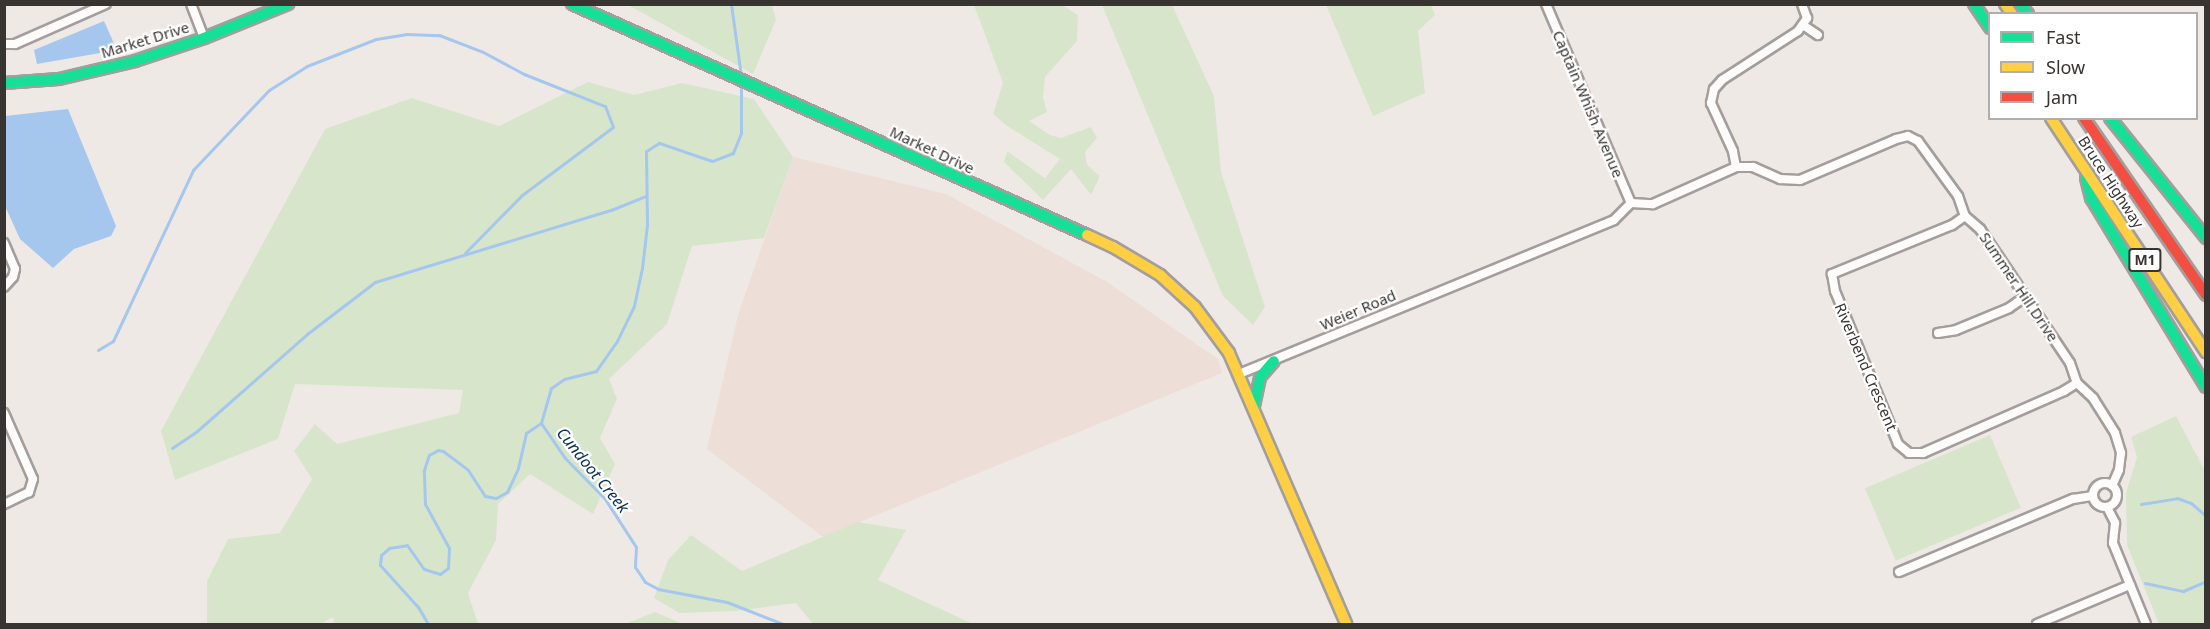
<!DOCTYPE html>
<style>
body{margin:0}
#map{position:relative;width:2210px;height:629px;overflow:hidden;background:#efe9e6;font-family:"Noto Sans",sans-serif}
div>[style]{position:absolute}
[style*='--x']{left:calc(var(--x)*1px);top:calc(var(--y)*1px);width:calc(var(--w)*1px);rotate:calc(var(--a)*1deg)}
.industrial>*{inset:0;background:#edded7}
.green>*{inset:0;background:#d7e6cb;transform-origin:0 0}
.water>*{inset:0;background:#a5c7ee}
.stream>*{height:3px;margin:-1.5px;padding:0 1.5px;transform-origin:1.5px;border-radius:1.5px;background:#a5c7ee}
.roads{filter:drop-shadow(2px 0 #a39e9c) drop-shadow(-2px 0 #a39e9c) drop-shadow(0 2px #a39e9c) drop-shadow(0 -2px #a39e9c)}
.street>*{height:8px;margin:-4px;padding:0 4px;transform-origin:4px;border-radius:4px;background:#fdfcfb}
.street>.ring{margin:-4px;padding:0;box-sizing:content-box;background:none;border:8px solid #fdfcfb;border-radius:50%}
.fast>*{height:10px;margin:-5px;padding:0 5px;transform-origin:5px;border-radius:5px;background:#16e098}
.slow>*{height:10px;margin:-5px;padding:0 5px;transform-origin:5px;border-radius:5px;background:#ffcf43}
.jam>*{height:10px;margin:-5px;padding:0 5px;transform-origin:5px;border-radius:5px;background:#f24e42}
span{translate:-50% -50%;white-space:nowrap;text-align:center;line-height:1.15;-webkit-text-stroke:4.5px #fff;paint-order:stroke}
.shield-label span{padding:2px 4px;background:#fff;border:2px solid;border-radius:4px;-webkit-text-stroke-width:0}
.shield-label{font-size:14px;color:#383432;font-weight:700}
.street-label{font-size:15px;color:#383432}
.water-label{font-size:16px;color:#0a3054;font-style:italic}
.frame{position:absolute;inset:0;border:6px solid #383432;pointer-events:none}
.legend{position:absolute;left:1988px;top:12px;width:210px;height:108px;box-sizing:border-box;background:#fff;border:2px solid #afaead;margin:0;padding:8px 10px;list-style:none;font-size:18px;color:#383432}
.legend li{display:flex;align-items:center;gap:12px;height:30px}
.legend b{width:30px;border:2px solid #afaead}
</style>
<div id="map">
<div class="industrial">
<div style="clip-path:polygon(793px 157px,946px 194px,1107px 282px,1218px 359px,1222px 373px,823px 537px,707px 449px,738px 315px)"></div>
</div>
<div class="green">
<div style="clip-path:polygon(628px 5px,772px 5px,776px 20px,753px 74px)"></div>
<div style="clip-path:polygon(974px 5px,1062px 5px,1078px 15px,1077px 41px,1045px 77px,1043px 97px,1047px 112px,1029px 121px,1050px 135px,1061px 138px,1091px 127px,1097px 138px,1085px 152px,1087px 165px,1100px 176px,1091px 195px,1071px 169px,1043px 200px,1004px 162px,1007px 151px,1045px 178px,1060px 159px,1007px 126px,993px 114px,1003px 83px)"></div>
<div style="clip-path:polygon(1102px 5px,1172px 5px,1214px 96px,1221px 172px,1265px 307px,1253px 325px,1223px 296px)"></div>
<div style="clip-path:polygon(1326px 5px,1431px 5px,1435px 15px,1418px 31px,1425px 93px,1373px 116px)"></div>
<div style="clip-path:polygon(588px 82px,634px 95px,682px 83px,754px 99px,793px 157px,764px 238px,692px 246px,667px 324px,609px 379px,617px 399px,600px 438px,615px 464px,593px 514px,530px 474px,498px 504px,496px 540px,468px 593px,478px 624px,334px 624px,333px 617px,321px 624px,207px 624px,207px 581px,228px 539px,280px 533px,312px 479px,294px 451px,315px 424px,337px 444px,459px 413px,463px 390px,295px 384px,278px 439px,175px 480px,161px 431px,325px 129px,412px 98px,499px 126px)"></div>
<div style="clip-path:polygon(2176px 416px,2205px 471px,2205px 624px,2159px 624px,2127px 545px,2126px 493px,2137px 457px,2131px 437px)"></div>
<div style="left:1990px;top:435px;width:79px;height:136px;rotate:67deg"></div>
<div style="clip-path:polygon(858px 522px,906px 530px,878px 580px,973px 624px,813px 624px,796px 603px,735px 611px,679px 613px,654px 598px,668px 560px,691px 535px,742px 571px)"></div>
<div style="clip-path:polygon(655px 612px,683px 624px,625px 624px)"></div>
</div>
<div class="water">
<div style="clip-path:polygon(104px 21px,117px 50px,37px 64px,34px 50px)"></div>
<div style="clip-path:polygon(68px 109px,116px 226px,111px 236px,74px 249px,53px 268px,20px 239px,5px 206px,5px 116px)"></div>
</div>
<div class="stream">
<div style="--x:731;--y:4;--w:73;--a:82.1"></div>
<div style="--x:741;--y:82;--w:51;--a:90"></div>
<div style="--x:741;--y:133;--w:22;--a:112"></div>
<div style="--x:733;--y:153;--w:22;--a:159"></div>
<div style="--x:712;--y:161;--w:56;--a:-161.2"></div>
<div style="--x:659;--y:143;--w:15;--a:148"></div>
<div style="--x:646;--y:151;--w:74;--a:89.2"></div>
<div style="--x:647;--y:225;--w:43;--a:96.6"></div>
<div style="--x:642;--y:268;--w:39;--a:102"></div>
<div style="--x:634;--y:306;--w:39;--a:116"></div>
<div style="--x:617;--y:341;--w:37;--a:125"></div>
<div style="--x:596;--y:371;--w:33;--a:166"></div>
<div style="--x:564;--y:379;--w:16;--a:145"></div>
<div style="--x:551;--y:388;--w:36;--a:106"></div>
<div style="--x:541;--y:423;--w:42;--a:55.6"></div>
<div style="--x:565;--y:458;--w:57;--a:45.7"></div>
<div style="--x:605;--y:499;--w:57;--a:57.1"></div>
<div style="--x:636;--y:547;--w:20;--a:93"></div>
<div style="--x:635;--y:567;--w:18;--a:56"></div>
<div style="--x:645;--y:582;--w:15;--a:28"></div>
<div style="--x:658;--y:589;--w:70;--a:10.7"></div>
<div style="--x:727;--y:602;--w:60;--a:21.4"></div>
<div style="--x:98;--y:350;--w:17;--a:-31"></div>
<div style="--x:113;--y:341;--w:189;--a:-64.9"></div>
<div style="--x:193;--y:170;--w:110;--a:-46.5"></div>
<div style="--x:269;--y:90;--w:45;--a:-32.3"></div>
<div style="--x:307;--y:66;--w:74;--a:-21.4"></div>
<div style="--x:376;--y:39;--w:30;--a:-9"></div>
<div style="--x:406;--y:34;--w:33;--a:2"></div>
<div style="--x:439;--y:35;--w:47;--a:21.1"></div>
<div style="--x:483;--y:52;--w:47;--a:28.2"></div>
<div style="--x:524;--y:74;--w:87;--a:21.6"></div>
<div style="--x:605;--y:106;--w:22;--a:69"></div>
<div style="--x:613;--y:127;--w:114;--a:143.2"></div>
<div style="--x:522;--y:195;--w:81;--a:134.5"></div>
<div style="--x:172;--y:448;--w:30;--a:-34"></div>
<div style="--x:197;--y:431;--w:147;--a:-41.4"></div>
<div style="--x:307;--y:334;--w:86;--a:-37.4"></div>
<div style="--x:375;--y:282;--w:247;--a:-17"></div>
<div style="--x:611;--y:210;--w:37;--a:-22"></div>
<div style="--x:2141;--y:504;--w:36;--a:-9"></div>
<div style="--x:2177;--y:498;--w:15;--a:20"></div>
<div style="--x:2191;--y:503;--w:20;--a:41"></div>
<div style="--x:2145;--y:583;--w:39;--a:12"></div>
<div style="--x:2183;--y:591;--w:25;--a:-23"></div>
<div style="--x:428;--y:624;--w:20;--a:-120"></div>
<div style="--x:418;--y:607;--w:57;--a:-132.1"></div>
<div style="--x:380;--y:565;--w:10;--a:-84"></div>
<div style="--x:381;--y:555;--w:11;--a:-41"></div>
<div style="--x:389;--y:548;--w:18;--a:-9"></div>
<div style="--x:407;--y:545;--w:29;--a:55"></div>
<div style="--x:424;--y:569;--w:17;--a:17"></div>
<div style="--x:440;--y:574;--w:10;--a:-37"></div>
<div style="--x:448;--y:568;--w:20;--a:-87"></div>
<div style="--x:449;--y:548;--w:50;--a:-118.6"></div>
<div style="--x:425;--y:504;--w:34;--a:-92"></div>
<div style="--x:424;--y:470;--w:16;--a:-72"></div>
<div style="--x:429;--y:455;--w:10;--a:-29"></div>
<div style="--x:438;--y:450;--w:5;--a:11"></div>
<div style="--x:443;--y:451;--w:31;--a:37"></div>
<div style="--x:468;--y:470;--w:31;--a:57"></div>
<div style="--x:485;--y:496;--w:11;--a:10"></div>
<div style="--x:496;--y:498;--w:13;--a:-29"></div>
<div style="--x:507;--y:492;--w:26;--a:-65"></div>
<div style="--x:518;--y:468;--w:36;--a:-77"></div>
<div style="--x:526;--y:433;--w:18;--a:-34"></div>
</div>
<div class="roads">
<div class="street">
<div style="--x:191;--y:4;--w:36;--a:69"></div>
<div style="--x:1546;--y:4;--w:216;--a:66.9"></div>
<div style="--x:1803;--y:25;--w:18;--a:34"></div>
<div style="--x:4;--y:44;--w:11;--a:0"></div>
<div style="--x:15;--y:44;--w:99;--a:-23.7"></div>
<div style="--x:1736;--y:167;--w:16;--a:-101"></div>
<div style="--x:1733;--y:151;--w:53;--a:-114.6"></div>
<div style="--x:1711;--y:103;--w:14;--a:-78"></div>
<div style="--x:1714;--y:89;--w:12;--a:-48"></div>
<div style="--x:1722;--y:80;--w:90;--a:-32.8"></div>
<div style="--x:1798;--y:31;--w:16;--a:-55"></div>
<div style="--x:1807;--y:18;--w:15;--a:-110"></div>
<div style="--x:1965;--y:216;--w:16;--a:145"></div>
<div style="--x:1952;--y:225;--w:130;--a:157.8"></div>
<div style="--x:1832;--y:274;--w:17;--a:80"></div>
<div style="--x:1835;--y:291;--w:165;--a:67.6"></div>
<div style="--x:1898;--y:444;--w:14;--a:39"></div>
<div style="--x:1909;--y:453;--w:14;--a:0"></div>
<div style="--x:1923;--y:453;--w:154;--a:-23.7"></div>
<div style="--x:2064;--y:391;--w:15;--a:-32"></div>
<div style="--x:4;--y:243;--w:28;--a:67"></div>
<div style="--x:15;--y:269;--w:8;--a:104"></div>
<div style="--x:13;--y:277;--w:13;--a:132"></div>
<div style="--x:1938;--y:333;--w:18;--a:-9"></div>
<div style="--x:1956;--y:330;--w:57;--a:-22.5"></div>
<div style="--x:2009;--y:308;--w:19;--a:-35"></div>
<div style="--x:1239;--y:374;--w:405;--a:-22.3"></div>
<div style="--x:1614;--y:220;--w:24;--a:-45"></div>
<div style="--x:1631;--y:203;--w:22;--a:3"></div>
<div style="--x:1653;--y:204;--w:91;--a:-24"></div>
<div style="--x:1736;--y:167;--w:17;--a:0"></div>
<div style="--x:1753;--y:167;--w:30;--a:24"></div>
<div style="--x:1780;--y:179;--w:20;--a:3"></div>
<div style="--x:1800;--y:180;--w:104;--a:-23.1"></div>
<div style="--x:1896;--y:139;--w:12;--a:-14"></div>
<div style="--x:1908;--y:136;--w:11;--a:27"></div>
<div style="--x:1918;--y:141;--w:68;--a:54"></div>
<div style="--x:1958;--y:196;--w:21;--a:71"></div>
<div style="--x:1965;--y:216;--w:20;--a:41"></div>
<div style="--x:1980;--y:229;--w:161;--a:56.1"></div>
<div style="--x:2070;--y:363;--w:21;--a:71"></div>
<div style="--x:2077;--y:383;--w:22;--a:43"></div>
<div style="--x:2093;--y:398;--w:41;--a:57.8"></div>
<div style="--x:2115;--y:433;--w:21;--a:73"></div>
<div style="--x:2121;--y:453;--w:17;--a:97"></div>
<div style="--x:2119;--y:470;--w:17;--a:114"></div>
<div style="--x:4;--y:413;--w:72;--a:66.3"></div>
<div style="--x:33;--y:479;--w:14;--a:107"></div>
<div style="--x:29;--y:492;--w:28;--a:154"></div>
<div class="ring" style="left:2093px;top:483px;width:16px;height:16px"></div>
<div style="--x:2107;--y:507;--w:18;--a:63"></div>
<div style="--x:2115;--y:523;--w:20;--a:96"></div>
<div style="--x:2113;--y:543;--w:87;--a:67.8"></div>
<div style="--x:1899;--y:572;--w:189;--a:-22.8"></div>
<div style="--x:2073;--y:499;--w:20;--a:-9"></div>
<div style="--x:2037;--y:624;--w:101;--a:-22.8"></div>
</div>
<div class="fast">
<div style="--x:572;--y:4;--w:564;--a:24.16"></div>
<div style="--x:1974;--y:4;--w:29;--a:56"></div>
<div style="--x:2020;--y:4;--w:13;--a:51"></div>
<div style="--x:4;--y:83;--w:55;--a:-4.2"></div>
<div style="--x:59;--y:79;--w:78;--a:-13.3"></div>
<div style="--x:135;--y:61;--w:73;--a:-18.4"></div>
<div style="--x:204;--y:38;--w:91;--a:-22"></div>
<div style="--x:2110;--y:118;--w:154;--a:51.3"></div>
<div style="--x:2086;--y:178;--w:21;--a:76"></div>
<div style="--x:2091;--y:198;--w:221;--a:58.7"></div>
<div style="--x:1254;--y:406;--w:30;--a:-78"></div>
<div style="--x:1260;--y:377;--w:21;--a:-49"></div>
</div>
<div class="slow">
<div style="--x:2005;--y:4;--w:12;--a:55"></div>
<div style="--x:2051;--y:118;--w:281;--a:56.5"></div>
<div style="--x:1087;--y:235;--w:29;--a:25"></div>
<div style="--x:1113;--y:247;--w:55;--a:30.8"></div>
<div style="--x:1160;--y:275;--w:47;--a:42.4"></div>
<div style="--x:1195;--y:307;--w:57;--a:53.5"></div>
<div style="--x:1229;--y:353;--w:295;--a:66.6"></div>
</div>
<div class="jam">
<div style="--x:2084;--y:118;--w:215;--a:55.4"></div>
</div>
</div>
<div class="shield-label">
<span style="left:2145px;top:260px">M1</span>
</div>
<div class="street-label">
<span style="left:145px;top:40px;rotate:-17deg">Market Drive</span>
<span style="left:1588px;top:104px;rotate:67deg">Captain Whish Avenue</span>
<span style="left:932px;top:150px;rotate:25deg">Market Drive</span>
<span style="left:2111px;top:182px;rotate:57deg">Bruce Highway</span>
<span style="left:2019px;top:287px;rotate:56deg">Summer Hill Drive</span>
<span style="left:1358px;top:310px;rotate:-23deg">Weier Road</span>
<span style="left:1866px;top:367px;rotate:67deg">Riverbend Crescent</span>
</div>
<div class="water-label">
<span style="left:593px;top:470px;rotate:51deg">Cundoot Creek</span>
</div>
<div class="frame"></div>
<ul class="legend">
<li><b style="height:8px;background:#16e098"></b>Fast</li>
<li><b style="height:8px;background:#ffcf43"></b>Slow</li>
<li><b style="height:8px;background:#f24e42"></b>Jam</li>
</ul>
</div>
